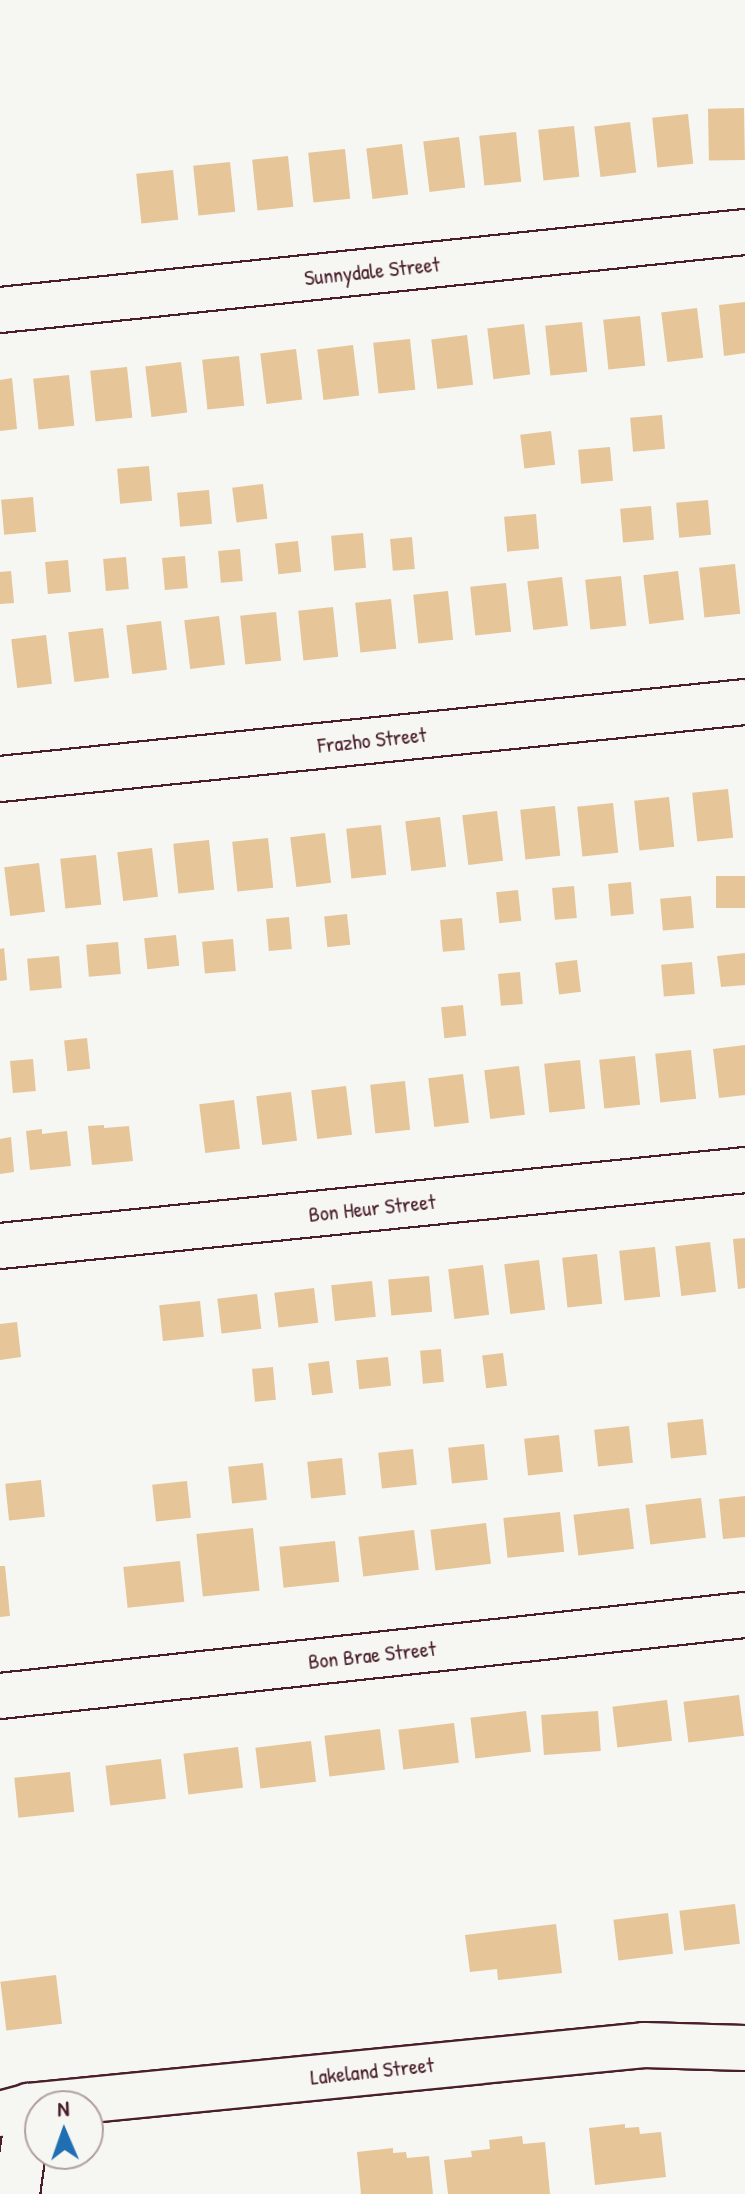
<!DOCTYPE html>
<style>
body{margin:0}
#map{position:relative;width:745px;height:2194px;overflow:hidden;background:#f6f6f2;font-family:"Patrick Hand",sans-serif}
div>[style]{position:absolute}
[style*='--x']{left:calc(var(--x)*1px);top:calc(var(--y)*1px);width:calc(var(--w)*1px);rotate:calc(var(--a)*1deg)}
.building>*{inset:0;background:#e6c598;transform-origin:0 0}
.roads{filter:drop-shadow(2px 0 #4a1f2b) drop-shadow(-2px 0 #4a1f2b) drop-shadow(0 2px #4a1f2b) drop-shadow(0 -2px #4a1f2b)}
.minor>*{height:44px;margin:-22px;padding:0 22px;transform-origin:22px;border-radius:22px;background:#f6f6f2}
span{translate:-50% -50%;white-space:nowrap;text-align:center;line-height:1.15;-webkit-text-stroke:7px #f6f6f2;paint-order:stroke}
.street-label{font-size:22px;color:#4a1f2b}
.north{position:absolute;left:24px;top:2090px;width:80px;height:80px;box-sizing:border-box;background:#f6f6f2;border:2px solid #b1a0a2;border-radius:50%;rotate:358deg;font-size:22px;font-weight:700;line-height:32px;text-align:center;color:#4a1f2b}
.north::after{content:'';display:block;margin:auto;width:28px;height:36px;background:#1f6fb2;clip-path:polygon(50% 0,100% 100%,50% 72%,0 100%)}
</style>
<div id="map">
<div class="building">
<div style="left:744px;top:108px;width:52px;height:36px;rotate:89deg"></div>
<div style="left:688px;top:114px;width:50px;height:36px;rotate:84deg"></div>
<div style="left:630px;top:122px;width:51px;height:36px;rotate:83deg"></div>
<div style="left:574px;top:126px;width:51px;height:36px;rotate:84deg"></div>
<div style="left:516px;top:132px;width:50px;height:37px;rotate:84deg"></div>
<div style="left:459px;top:137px;width:51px;height:36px;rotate:83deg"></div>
<div style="left:402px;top:144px;width:51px;height:36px;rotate:83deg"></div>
<div style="left:345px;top:149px;width:50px;height:37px;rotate:84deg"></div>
<div style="left:288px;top:156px;width:51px;height:36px;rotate:84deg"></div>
<div style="left:230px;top:162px;width:50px;height:37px;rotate:84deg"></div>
<div style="left:173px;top:170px;width:50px;height:37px;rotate:84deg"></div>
<div style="clip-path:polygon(745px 302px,745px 353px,724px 356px,719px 305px)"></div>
<div style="left:697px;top:308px;width:50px;height:36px;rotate:83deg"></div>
<div style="left:640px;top:316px;width:50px;height:37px;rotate:84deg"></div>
<div style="left:582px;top:322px;width:50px;height:37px;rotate:84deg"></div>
<div style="left:524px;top:324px;width:51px;height:37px;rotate:83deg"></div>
<div style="left:467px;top:335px;width:50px;height:36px;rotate:83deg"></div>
<div style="left:410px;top:339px;width:51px;height:37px;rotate:84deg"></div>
<div style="left:353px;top:345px;width:51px;height:36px;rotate:83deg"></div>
<div style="left:296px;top:349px;width:51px;height:36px;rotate:83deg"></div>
<div style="left:239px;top:356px;width:50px;height:37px;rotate:84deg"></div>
<div style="left:181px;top:362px;width:51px;height:36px;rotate:83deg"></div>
<div style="left:127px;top:367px;width:51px;height:37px;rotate:84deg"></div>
<div style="left:69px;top:375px;width:51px;height:36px;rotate:84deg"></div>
<div style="clip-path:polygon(12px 378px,17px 429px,0 431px,0 380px)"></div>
<div style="left:662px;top:415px;width:34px;height:32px;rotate:85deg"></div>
<div style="left:551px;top:431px;width:34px;height:31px;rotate:83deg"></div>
<div style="left:610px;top:447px;width:34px;height:32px;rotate:85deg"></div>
<div style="left:149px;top:466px;width:35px;height:32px;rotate:85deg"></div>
<div style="left:263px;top:484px;width:35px;height:31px;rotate:83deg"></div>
<div style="left:209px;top:490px;width:34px;height:32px;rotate:85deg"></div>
<div style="left:33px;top:497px;width:35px;height:32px;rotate:85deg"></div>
<div style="left:708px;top:500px;width:35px;height:32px;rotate:85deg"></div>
<div style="left:651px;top:506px;width:34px;height:31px;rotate:85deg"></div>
<div style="left:536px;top:514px;width:35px;height:32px;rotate:85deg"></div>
<div style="left:363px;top:533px;width:35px;height:32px;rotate:85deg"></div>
<div style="left:412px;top:537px;width:32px;height:22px;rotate:85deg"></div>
<div style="left:298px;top:541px;width:31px;height:23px;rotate:84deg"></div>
<div style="left:240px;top:549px;width:32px;height:22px;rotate:85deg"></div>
<div style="left:185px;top:556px;width:32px;height:23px;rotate:85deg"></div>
<div style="left:126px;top:557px;width:32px;height:23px;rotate:85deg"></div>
<div style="left:68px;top:560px;width:32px;height:23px;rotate:85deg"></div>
<div style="left:735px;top:564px;width:50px;height:36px;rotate:84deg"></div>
<div style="clip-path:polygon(11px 571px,14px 603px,0 604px,0 572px)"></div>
<div style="left:678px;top:571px;width:49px;height:35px;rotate:83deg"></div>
<div style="left:621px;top:576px;width:50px;height:36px;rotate:84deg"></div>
<div style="left:562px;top:577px;width:49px;height:35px;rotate:83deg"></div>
<div style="left:506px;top:583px;width:49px;height:36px;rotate:84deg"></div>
<div style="left:448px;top:591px;width:49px;height:35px;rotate:84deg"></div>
<div style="left:391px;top:599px;width:50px;height:36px;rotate:84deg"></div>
<div style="left:333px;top:607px;width:50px;height:35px;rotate:84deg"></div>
<div style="left:276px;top:612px;width:49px;height:36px;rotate:84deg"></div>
<div style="left:219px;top:616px;width:49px;height:35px;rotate:83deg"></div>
<div style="left:161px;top:621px;width:49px;height:35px;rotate:83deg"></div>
<div style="left:103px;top:628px;width:50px;height:35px;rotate:83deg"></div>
<div style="left:46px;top:635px;width:49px;height:35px;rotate:83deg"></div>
<div style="left:728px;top:789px;width:49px;height:36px;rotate:84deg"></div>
<div style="left:669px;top:797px;width:50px;height:35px;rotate:84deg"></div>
<div style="left:613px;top:803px;width:50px;height:36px;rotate:84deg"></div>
<div style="left:555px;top:806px;width:50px;height:35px;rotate:84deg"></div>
<div style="left:497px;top:811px;width:50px;height:35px;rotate:83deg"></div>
<div style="left:440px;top:817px;width:50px;height:35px;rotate:83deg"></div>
<div style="left:381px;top:825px;width:50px;height:35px;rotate:84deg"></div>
<div style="left:325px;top:833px;width:50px;height:35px;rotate:83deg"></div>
<div style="left:268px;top:838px;width:50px;height:36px;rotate:84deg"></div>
<div style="left:209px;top:840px;width:50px;height:36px;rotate:84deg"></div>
<div style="left:152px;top:848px;width:49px;height:35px;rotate:83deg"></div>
<div style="left:96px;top:855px;width:50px;height:36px;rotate:84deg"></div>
<div style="left:39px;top:863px;width:49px;height:35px;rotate:83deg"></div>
<div style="left:745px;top:876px;width:32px;height:29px;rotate:90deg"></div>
<div style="left:631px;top:882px;width:32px;height:23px;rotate:85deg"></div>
<div style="left:574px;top:886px;width:32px;height:22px;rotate:85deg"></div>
<div style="left:518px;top:890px;width:31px;height:22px;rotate:84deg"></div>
<div style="left:691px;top:896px;width:32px;height:31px;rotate:85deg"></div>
<div style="left:347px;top:914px;width:31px;height:23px;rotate:84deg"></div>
<div style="left:289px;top:917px;width:32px;height:23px;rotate:85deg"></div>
<div style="left:462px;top:918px;width:32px;height:22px;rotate:85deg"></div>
<div style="left:176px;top:935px;width:31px;height:32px;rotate:84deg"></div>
<div style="left:233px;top:939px;width:32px;height:31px;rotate:85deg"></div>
<div style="left:118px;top:942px;width:32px;height:32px;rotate:85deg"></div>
<div style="clip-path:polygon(4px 948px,7px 980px,0 981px,0 949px)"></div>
<div style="clip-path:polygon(745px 953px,745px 985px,721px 987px,717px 956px)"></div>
<div style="left:59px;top:956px;width:32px;height:32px;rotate:85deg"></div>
<div style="left:577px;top:960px;width:32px;height:22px;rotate:83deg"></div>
<div style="left:692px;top:962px;width:32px;height:31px;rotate:85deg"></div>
<div style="left:520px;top:972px;width:32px;height:22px;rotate:85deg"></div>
<div style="left:463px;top:1005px;width:31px;height:22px;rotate:84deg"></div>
<div style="left:87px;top:1038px;width:31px;height:23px;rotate:84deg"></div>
<div style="clip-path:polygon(745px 1045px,745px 1095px,719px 1098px,713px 1049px)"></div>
<div style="left:691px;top:1050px;width:49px;height:36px;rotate:84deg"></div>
<div style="left:635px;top:1056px;width:49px;height:36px;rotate:84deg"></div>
<div style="left:33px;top:1059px;width:32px;height:23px;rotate:85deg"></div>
<div style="left:580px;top:1060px;width:49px;height:36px;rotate:84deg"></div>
<div style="left:519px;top:1066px;width:49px;height:35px;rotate:83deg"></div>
<div style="left:463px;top:1074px;width:49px;height:35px;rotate:83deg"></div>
<div style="left:405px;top:1081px;width:49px;height:35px;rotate:84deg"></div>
<div style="left:346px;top:1086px;width:49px;height:35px;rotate:83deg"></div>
<div style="left:291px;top:1092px;width:49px;height:35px;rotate:83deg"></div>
<div style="left:234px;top:1100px;width:49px;height:35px;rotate:83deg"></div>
<div style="clip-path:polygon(104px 1125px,104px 1128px,129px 1126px,133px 1161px,92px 1165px,88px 1126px)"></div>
<div style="clip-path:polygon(42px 1129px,42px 1134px,67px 1131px,71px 1166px,30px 1170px,26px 1131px)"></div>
<div style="clip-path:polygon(11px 1137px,14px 1172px,0 1174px,0 1139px)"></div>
<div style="clip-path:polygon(745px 1238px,745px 1288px,738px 1289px,733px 1239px)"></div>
<div style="left:710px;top:1242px;width:50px;height:35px;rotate:83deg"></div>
<div style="left:655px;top:1247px;width:50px;height:36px;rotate:84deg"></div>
<div style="left:597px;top:1254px;width:50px;height:35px;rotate:84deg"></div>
<div style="left:539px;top:1260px;width:50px;height:35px;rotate:83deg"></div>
<div style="left:483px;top:1265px;width:50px;height:35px;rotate:83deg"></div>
<div style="left:429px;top:1276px;width:36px;height:41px;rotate:85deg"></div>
<div style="left:372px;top:1281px;width:36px;height:41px;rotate:84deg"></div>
<div style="left:314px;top:1288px;width:35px;height:40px;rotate:83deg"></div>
<div style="left:257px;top:1294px;width:35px;height:40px;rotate:83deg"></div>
<div style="left:200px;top:1301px;width:36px;height:41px;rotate:84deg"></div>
<div style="clip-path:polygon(17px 1322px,21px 1357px,0 1360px,0 1324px)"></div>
<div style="left:441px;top:1349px;width:33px;height:21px;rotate:85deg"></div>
<div style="left:503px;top:1353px;width:33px;height:21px;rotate:83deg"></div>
<div style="left:388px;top:1357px;width:29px;height:32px;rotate:84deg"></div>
<div style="left:329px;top:1361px;width:32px;height:21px;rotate:83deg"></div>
<div style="left:273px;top:1367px;width:33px;height:21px;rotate:85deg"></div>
<div style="left:703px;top:1419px;width:36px;height:36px;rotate:84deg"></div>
<div style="left:629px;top:1426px;width:37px;height:35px;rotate:84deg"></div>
<div style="left:559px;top:1435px;width:37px;height:35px;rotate:84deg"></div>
<div style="left:484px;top:1444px;width:36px;height:36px;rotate:84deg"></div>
<div style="left:413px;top:1449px;width:36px;height:35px;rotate:84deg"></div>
<div style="left:342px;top:1458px;width:37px;height:35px;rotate:84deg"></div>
<div style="left:263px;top:1463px;width:37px;height:35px;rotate:84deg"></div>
<div style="left:41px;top:1480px;width:37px;height:36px;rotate:84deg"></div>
<div style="left:187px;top:1481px;width:37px;height:35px;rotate:84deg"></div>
<div style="clip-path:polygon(745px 1496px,745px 1537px,723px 1539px,719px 1499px)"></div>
<div style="left:701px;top:1498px;width:40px;height:56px;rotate:83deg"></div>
<div style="left:629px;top:1508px;width:41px;height:56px;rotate:83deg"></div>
<div style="left:560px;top:1512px;width:40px;height:57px;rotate:84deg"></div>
<div style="left:486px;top:1523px;width:41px;height:56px;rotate:83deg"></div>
<div style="left:253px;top:1528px;width:63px;height:57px;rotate:84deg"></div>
<div style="left:414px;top:1530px;width:40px;height:56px;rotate:83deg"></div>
<div style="left:335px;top:1541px;width:41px;height:56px;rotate:84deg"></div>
<div style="left:180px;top:1561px;width:41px;height:57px;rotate:84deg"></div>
<div style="clip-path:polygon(0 1566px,5px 1566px,10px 1616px,0 1617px)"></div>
<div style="left:739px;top:1695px;width:41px;height:56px;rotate:83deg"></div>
<div style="left:667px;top:1700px;width:41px;height:55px;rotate:83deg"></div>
<div style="left:526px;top:1711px;width:41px;height:56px;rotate:83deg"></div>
<div style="left:598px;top:1711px;width:40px;height:57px;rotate:86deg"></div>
<div style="left:454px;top:1723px;width:40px;height:56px;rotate:83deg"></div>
<div style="left:380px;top:1729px;width:41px;height:56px;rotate:83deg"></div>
<div style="left:311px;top:1741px;width:41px;height:56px;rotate:83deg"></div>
<div style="left:238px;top:1747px;width:41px;height:55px;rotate:83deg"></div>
<div style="left:161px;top:1759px;width:40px;height:56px;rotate:83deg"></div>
<div style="left:70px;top:1772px;width:40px;height:56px;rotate:84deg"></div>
<div style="left:735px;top:1904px;width:40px;height:56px;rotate:83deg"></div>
<div style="left:668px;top:1913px;width:41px;height:55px;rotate:83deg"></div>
<div style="clip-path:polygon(556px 1924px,562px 1973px,498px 1980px,497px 1969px,470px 1972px,465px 1935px)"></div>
<div style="left:56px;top:1975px;width:49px;height:56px;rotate:83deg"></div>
<div style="clip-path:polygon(625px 2124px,625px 2128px,639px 2127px,640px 2134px,661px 2132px,666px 2177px,595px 2185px,589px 2128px)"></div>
<div style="clip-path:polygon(522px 2136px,523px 2144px,545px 2142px,550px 2194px,448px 2194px,444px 2160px,472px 2157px,471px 2151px,490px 2149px,489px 2140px)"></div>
<div style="clip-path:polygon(393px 2148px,393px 2153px,406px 2152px,407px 2158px,429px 2156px,433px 2194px,361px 2194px,357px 2152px)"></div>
</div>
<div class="roads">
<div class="minor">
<div style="--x:0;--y:310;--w:749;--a:-5.98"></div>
<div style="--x:0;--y:779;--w:749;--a:-5.9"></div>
<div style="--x:0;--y:1246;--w:749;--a:-5.82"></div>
<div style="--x:0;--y:1696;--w:749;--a:-6.21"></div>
<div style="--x:0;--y:2114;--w:30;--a:-15"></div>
<div style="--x:29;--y:2106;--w:618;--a:-5.66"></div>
<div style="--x:644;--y:2045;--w:101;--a:1.7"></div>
<div style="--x:17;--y:2194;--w:89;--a:-82.2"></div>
</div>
</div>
<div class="street-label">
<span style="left:372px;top:271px;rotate:-6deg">Sunnydale Street</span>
<span style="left:372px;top:740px;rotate:-6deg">Frazho Street</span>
<span style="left:372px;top:1208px;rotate:-6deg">Bon Heur Street</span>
<span style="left:372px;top:1655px;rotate:-6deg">Bon Brae Street</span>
<span style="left:372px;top:2071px;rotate:-6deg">Lakeland Street</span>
</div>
<div class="north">N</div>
</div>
